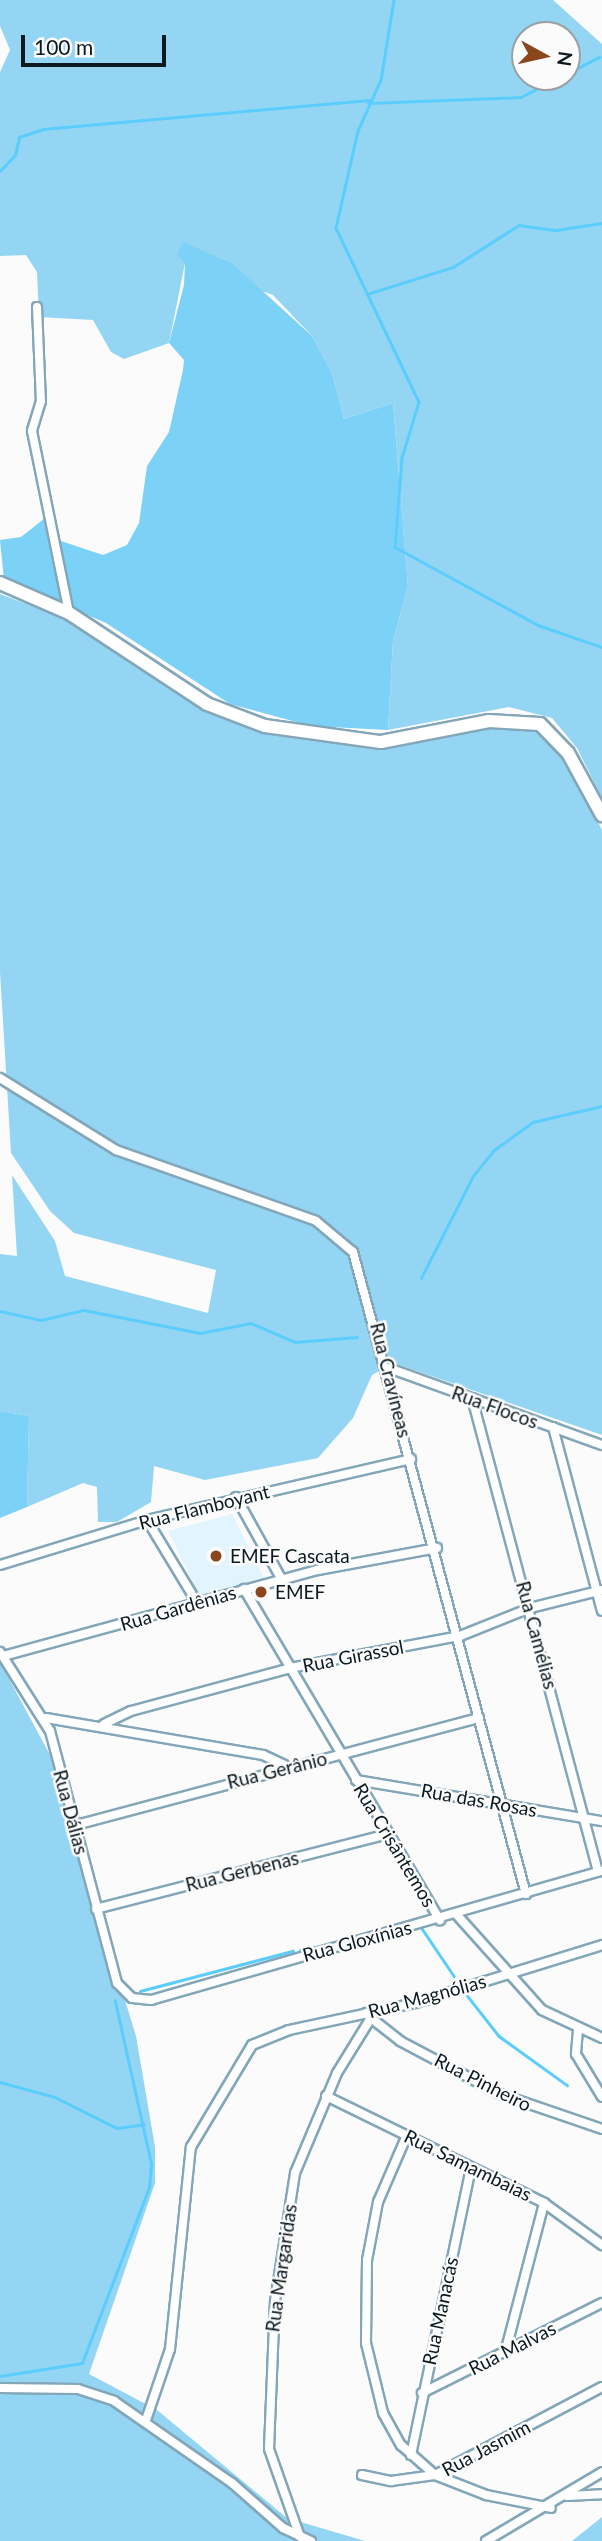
<!DOCTYPE html>
<meta charset="utf-8">
<style>
body{margin:0}
#map{position:relative;width:602px;height:2541px;overflow:hidden;background:#fbfbfb;font-family:Lato,sans-serif}
div>[style]{position:absolute}
[style*='--x']{left:calc(var(--x)*1px);top:calc(var(--y)*1px);width:calc(var(--w)*1px);rotate:calc(var(--a)*1deg)}
.built>*{inset:0;background:#e2f4fd}
.green>*{inset:0;background:#93d5f3}
.forest>*{inset:0;background:#7cd1f7}
.stream>*{height:2.5px;margin:-1.25px;padding:0 1.25px;transform-origin:1.25px;border-radius:1.25px;background:#5bcdfd}
.roads{filter:drop-shadow(2px 0 #83a7b8) drop-shadow(-2px 0 #83a7b8) drop-shadow(0 2px #83a7b8) drop-shadow(0 -2px #83a7b8)}
.street>*{height:8px;margin:-4px;padding:0 4px;transform-origin:4px;border-radius:4px;background:#fff}
.secondary>*{height:12px;margin:-6px;padding:0 6px;transform-origin:6px;border-radius:6px;background:#fff}
.dots>*{width:19px;height:19px;translate:-50% -50%;box-sizing:border-box;border:4px solid #fbfbfb;border-radius:50%}
span{translate:-50% -50%;white-space:nowrap;text-align:center;line-height:1.15;-webkit-text-stroke:5px #fbfbfb;paint-order:stroke}
.street-label{font-size:19px;color:#0b1920}
.poi-label{font-size:19px;color:#0b1920}
.left{translate:0 -50%;text-align:left}
.north{position:absolute;left:511px;top:21px;width:70px;height:70px;box-sizing:border-box;background:#fbfbfb;border:2px solid #9ba1a3;border-radius:50%;rotate:98deg;font-size:19px;font-weight:700;line-height:28px;text-align:center;color:#0b1920}
.north::after{content:'';display:block;margin:auto;width:24px;height:32px;background:#8b461c;clip-path:polygon(50% 0,100% 100%,50% 72%,0 100%)}
.scale{position:absolute;left:21px;top:35px;width:145px;height:32px;box-sizing:border-box;border:4px solid #0b1920;border-top:0;padding-left:9px;font-size:21px;line-height:24px;white-space:nowrap;color:#0b1920;-webkit-text-stroke:5px #fbfbfb;paint-order:stroke}
</style>
<div id="map">
<div class="built">
<div style="clip-path:polygon(232px 1514px,265px 1580px,200px 1597px,168px 1531px)"></div>
</div>
<div class="green">
<div style="clip-path:polygon(evenodd,0 0,553px 0,602px 44px,602px 798px,577px 748px,552px 718px,509px 707px,388px 730px,393px 641px,408px 586px,393px 403px,344px 419px,332px 373px,312px 336px,273px 295px,185px 263px,169px 343px,124px 359px,111px 352px,93px 320px,39px 317px,37px 272px,26px 255px,0 256px,0 72px,10px 50px,0 26px,0 0,525px 35px,567px 35px,567px 77px,525px 77px,525px 35px)"></div>
<div style="clip-path:polygon(0 594px,67px 619px,224px 718px,307px 740px,377px 748px,509px 722px,544px 731px,564px 756px,602px 830px,602px 1435px,394px 1363px,372px 1375px,353px 1418px,318px 1458px,205px 1480px,154px 1466px,151px 1502px,117px 1522px,98px 1522px,97px 1487px,83px 1483px,27px 1507px,29px 1416px,0 1411px,0 1254px,17px 1256px,12px 1175px,55px 1241px,65px 1276px,208px 1313px,216px 1270px,74px 1233px,50px 1211px,11px 1153px,0 972px)"></div>
<div style="clip-path:polygon(0 1662px,50px 1755px,136px 2036px,155px 2147px,155px 2183px,89px 2374px,157px 2410px,287px 2518px,365px 2541px,0 2541px)"></div>
<div style="clip-path:polygon(602px 2517px,602px 2541px,572px 2541px)"></div>
</div>
<div class="forest">
<div style="clip-path:polygon(183px 242px,233px 264px,312px 336px,332px 373px,344px 419px,393px 403px,408px 586px,393px 641px,388px 730px,311px 726px,230px 704px,106px 623px,4px 580px,0 540px,21px 537px,45px 518px,54px 517px,58px 540px,103px 555px,127px 545px,139px 523px,147px 466px,169px 432px,183px 370px,184px 360px,169px 343px,184px 285px,185px 263px,177px 254px)"></div>
<div style="clip-path:polygon(0 1411px,29px 1416px,27px 1507px,0 1518px)"></div>
</div>
<div class="stream">
<div style="--x:394;--y:0;--w:81;--a:99.2"></div>
<div style="--x:381;--y:80;--w:56;--a:114.3"></div>
<div style="--x:358;--y:131;--w:99;--a:102.8"></div>
<div style="--x:336;--y:228;--w:193;--a:64.5"></div>
<div style="--x:419;--y:402;--w:59;--a:106.9"></div>
<div style="--x:402;--y:458;--w:89;--a:94.5"></div>
<div style="--x:395;--y:547;--w:163;--a:28.6"></div>
<div style="--x:538;--y:625;--w:68;--a:19"></div>
<div style="--x:368;--y:103;--w:153;--a:-2.2"></div>
<div style="--x:521;--y:97;--w:88;--a:-27.1"></div>
<div style="--x:0;--y:171;--w:22;--a:-47"></div>
<div style="--x:15;--y:155;--w:18;--a:-77"></div>
<div style="--x:19;--y:137;--w:25;--a:-18"></div>
<div style="--x:43;--y:129;--w:327;--a:-5.1"></div>
<div style="--x:367;--y:294;--w:90;--a:-17.4"></div>
<div style="--x:453;--y:267;--w:78;--a:-32.5"></div>
<div style="--x:519;--y:225;--w:37;--a:8"></div>
<div style="--x:556;--y:230;--w:47;--a:-8.7"></div>
<div style="--x:421;--y:1278;--w:114;--a:-63"></div>
<div style="--x:473;--y:1176;--w:33;--a:-51"></div>
<div style="--x:494;--y:1150;--w:48;--a:-35.7"></div>
<div style="--x:533;--y:1122;--w:71;--a:-13.1"></div>
<div style="--x:0;--y:1311;--w:42;--a:12.4"></div>
<div style="--x:41;--y:1320;--w:44;--a:-13.1"></div>
<div style="--x:84;--y:1310;--w:118;--a:11.2"></div>
<div style="--x:200;--y:1333;--w:52;--a:-11.1"></div>
<div style="--x:251;--y:1323;--w:48;--a:23.4"></div>
<div style="--x:295;--y:1342;--w:62;--a:-4.6"></div>
<div style="--x:421;--y:1927;--w:59;--a:56"></div>
<div style="--x:300;--y:1950;--w:42;--a:-11"></div>
<div style="--x:140;--y:1991;--w:158;--a:-14.7"></div>
<div style="--x:466;--y:1994;--w:53;--a:51.8"></div>
<div style="--x:499;--y:2036;--w:84;--a:35.8"></div>
<div style="--x:0;--y:2082;--w:57;--a:15.3"></div>
<div style="--x:55;--y:2097;--w:69;--a:26.6"></div>
<div style="--x:117;--y:2128;--w:27;--a:-8"></div>
<div style="--x:0;--y:2376;--w:83;--a:-9"></div>
<div style="--x:82;--y:2363;--w:187;--a:-69.1"></div>
<div style="--x:149;--y:2188;--w:24;--a:-85"></div>
<div style="--x:151;--y:2164;--w:167;--a:-102.5"></div>
</div>
<div class="roads">
<div class="street">
<div style="--x:37;--y:307;--w:94;--a:87.6"></div>
<div style="--x:41;--y:401;--w:31;--a:107"></div>
<div style="--x:32;--y:431;--w:186;--a:78.5"></div>
<div style="--x:0;--y:1078;--w:137;--a:31.8"></div>
<div style="--x:116;--y:1150;--w:212;--a:19.5"></div>
<div style="--x:316;--y:1221;--w:48;--a:40"></div>
<div style="--x:353;--y:1252;--w:665;--a:74.92"></div>
<div style="--x:389;--y:1368;--w:226;--a:19.9"></div>
<div style="--x:472;--y:1398;--w:490;--a:75.1"></div>
<div style="--x:553;--y:1427;--w:190;--a:75.1"></div>
<div style="--x:236;--y:1497;--w:95;--a:61"></div>
<div style="--x:147;--y:1520;--w:95;--a:58.8"></div>
<div style="--x:0;--y:1565;--w:154;--a:-17"></div>
<div style="--x:147;--y:1520;--w:271;--a:-13"></div>
<div style="--x:244;--y:1589;--w:385;--a:59.4"></div>
<div style="--x:0;--y:1652;--w:93;--a:57.7"></div>
<div style="--x:50;--y:1731;--w:261;--a:75.1"></div>
<div style="--x:117;--y:1983;--w:21;--a:45"></div>
<div style="--x:132;--y:1998;--w:19;--a:6"></div>
<div style="--x:151;--y:2000;--w:469;--a:-16"></div>
<div style="--x:3;--y:1656;--w:327;--a:-15.3"></div>
<div style="--x:318;--y:1570;--w:121;--a:-10.5"></div>
<div style="--x:46;--y:1718;--w:220;--a:9.7"></div>
<div style="--x:263;--y:1755;--w:23;--a:25"></div>
<div style="--x:104;--y:1724;--w:30;--a:-26"></div>
<div style="--x:131;--y:1711;--w:165;--a:-15.1"></div>
<div style="--x:290;--y:1668;--w:173;--a:-10.7"></div>
<div style="--x:460;--y:1636;--w:75;--a:-21.8"></div>
<div style="--x:530;--y:1608;--w:74;--a:-14"></div>
<div style="--x:356;--y:1780;--w:249;--a:9.5"></div>
<div style="--x:76;--y:1825;--w:417;--a:-14.9"></div>
<div style="--x:96;--y:1909;--w:302;--a:-14.4"></div>
<div style="--x:457;--y:1915;--w:127;--a:48.2"></div>
<div style="--x:542;--y:2010;--w:66;--a:25"></div>
<div style="--x:371;--y:2018;--w:37;--a:38"></div>
<div style="--x:400;--y:2041;--w:113;--a:27.9"></div>
<div style="--x:500;--y:2094;--w:108;--a:18.9"></div>
<div style="--x:578;--y:2030;--w:24;--a:95"></div>
<div style="--x:576;--y:2054;--w:50;--a:58.8"></div>
<div style="--x:326;--y:2096;--w:243;--a:26.1"></div>
<div style="--x:544;--y:2203;--w:72;--a:35.9"></div>
<div style="--x:407;--y:2135;--w:73;--a:113.4"></div>
<div style="--x:378;--y:2202;--w:59;--a:100.7"></div>
<div style="--x:367;--y:2260;--w:83;--a:90.7"></div>
<div style="--x:366;--y:2343;--w:72;--a:76.3"></div>
<div style="--x:383;--y:2413;--w:37;--a:61"></div>
<div style="--x:401;--y:2445;--w:45;--a:41.4"></div>
<div style="--x:435;--y:2475;--w:55;--a:21.4"></div>
<div style="--x:486;--y:2495;--w:66;--a:11.3"></div>
<div style="--x:505;--y:2353;--w:155;--a:-75.4"></div>
<div style="--x:0;--y:2388;--w:78;--a:0.7"></div>
<div style="--x:78;--y:2389;--w:38;--a:18"></div>
<div style="--x:114;--y:2401;--w:144;--a:34.8"></div>
<div style="--x:232;--y:2483;--w:68;--a:41.4"></div>
<div style="--x:283;--y:2528;--w:31;--a:25"></div>
<div style="--x:422;--y:2393;--w:201;--a:-26.6"></div>
<div style="--x:146;--y:2420;--w:75;--a:-71.3"></div>
<div style="--x:170;--y:2349;--w:203;--a:-84.1"></div>
<div style="--x:191;--y:2147;--w:119;--a:-59.1"></div>
<div style="--x:252;--y:2045;--w:40;--a:-22"></div>
<div style="--x:289;--y:2030;--w:129;--a:-12.1"></div>
<div style="--x:415;--y:2003;--w:196;--a:-17.2"></div>
<div style="--x:411;--y:2455;--w:293;--a:-78.2"></div>
<div style="--x:362;--y:2475;--w:30;--a:12"></div>
<div style="--x:391;--y:2481;--w:44;--a:-7.8"></div>
<div style="--x:435;--y:2475;--w:189;--a:-27.8"></div>
<div style="--x:567;--y:2496;--w:35;--a:-3"></div>
<div style="--x:300;--y:2537;--w:93;--a:-109.4"></div>
<div style="--x:269;--y:2449;--w:148;--a:-87.7"></div>
<div style="--x:275;--y:2301;--w:130;--a:-81.1"></div>
<div style="--x:295;--y:2173;--w:108;--a:-67.2"></div>
<div style="--x:337;--y:2073;--w:65;--a:-58.3"></div>
<div style="--x:371;--y:2018;--w:7;--a:-135"></div>
<div style="--x:486;--y:2541;--w:135;--a:-30.7"></div>
</div>
<div class="secondary">
<div style="--x:0;--y:583;--w:75;--a:23.5"></div>
<div style="--x:69;--y:613;--w:165;--a:33.4"></div>
<div style="--x:207;--y:704;--w:62;--a:20.8"></div>
<div style="--x:265;--y:726;--w:117;--a:7.9"></div>
<div style="--x:381;--y:742;--w:110;--a:-11"></div>
<div style="--x:489;--y:721;--w:51;--a:3.4"></div>
<div style="--x:540;--y:724;--w:40;--a:46"></div>
<div style="--x:568;--y:753;--w:71;--a:61.3"></div>
</div>
</div>
<div class="dots">
<div style="left:216px;top:1556px;background:#8b461c"></div>
<div style="left:261px;top:1592px;background:#8b461c"></div>
</div>
<div class="street-label">
<span style="left:391px;top:1380px;rotate:76deg">Rua Cravíneas</span>
<span style="left:495px;top:1407px;rotate:20deg">Rua Flocos</span>
<span style="left:204px;top:1507px;rotate:-14deg">Rua Flamboyant</span>
<span style="left:178px;top:1608px;rotate:-16deg">Rua Gardênias</span>
<span style="left:537px;top:1635px;rotate:75deg">Rua Camélias</span>
<span style="left:353px;top:1656px;rotate:-11deg">Rua Girassol</span>
<span style="left:277px;top:1770px;rotate:-14deg">Rua Gerânio</span>
<span style="left:479px;top:1800px;rotate:10deg">Rua das Rosas</span>
<span style="left:71px;top:1812px;rotate:75deg">Rua Dálias</span>
<span style="left:395px;top:1845px;rotate:59deg">Rua Crisântemos</span>
<span style="left:242px;top:1871px;rotate:-14deg">Rua Gerbenas</span>
<span style="left:357px;top:1941px;rotate:-15deg">Rua Gloxínias</span>
<span style="left:427px;top:1996px;rotate:-15deg">Rua Magnólias</span>
<span style="left:483px;top:2082px;rotate:27deg">Rua Pinheiro</span>
<span style="left:468px;top:2165px;rotate:26deg">Rua Samambaias</span>
<span style="left:281px;top:2268px;rotate:-82deg">Rua Margaridas</span>
<span style="left:440px;top:2311px;rotate:-78deg">Rua Manacás</span>
<span style="left:512px;top:2348px;rotate:-27deg">Rua Malvas</span>
<span style="left:486px;top:2448px;rotate:-28deg">Rua Jasmim</span>
</div>
<div class="poi-label">
<span class="left" style="left:230px;top:1556px">EMEF Cascata</span>
<span class="left" style="left:275px;top:1592px">EMEF</span>
</div>
<div class="north">N</div>
<div class="scale">100 m</div>
</div>
